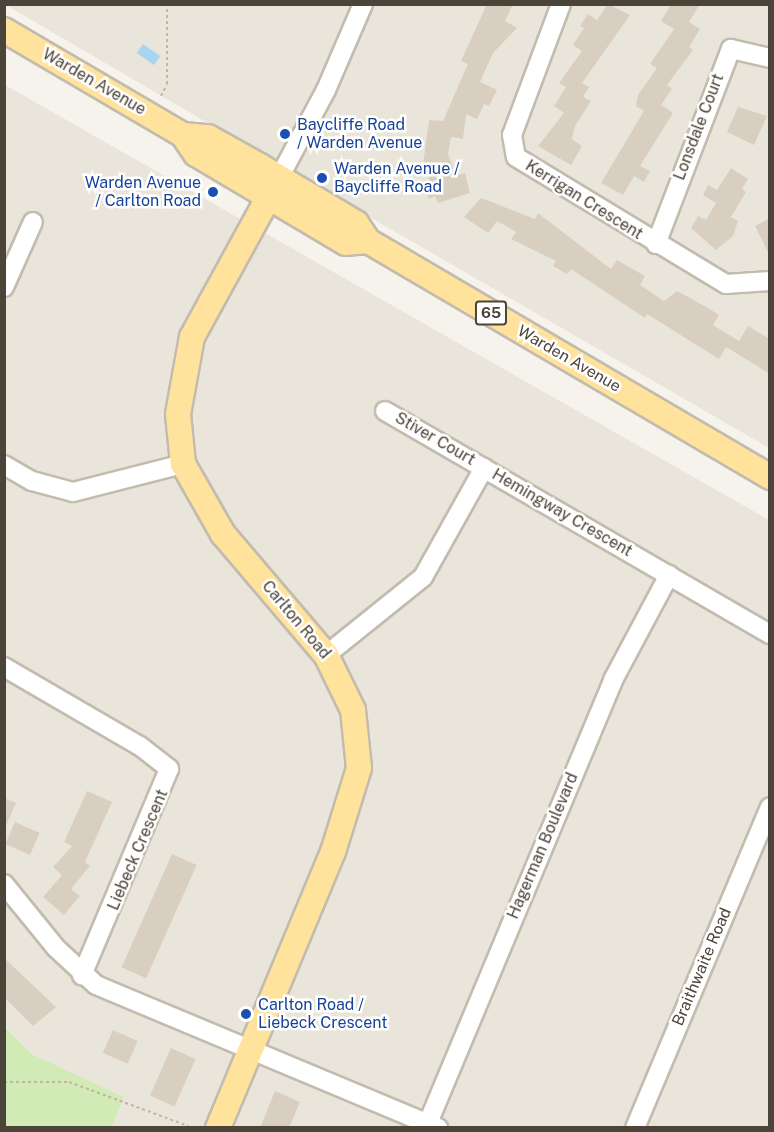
<!DOCTYPE html>
<style>
body{margin:0}
#map{position:relative;width:774px;height:1132px;overflow:hidden;background:#f6f3ec;font-family:"Public Sans",sans-serif}
div>[style]{position:absolute}
[style*='--x']{left:calc(var(--x)*1px);top:calc(var(--y)*1px);width:calc(var(--w)*1px);rotate:calc(var(--a)*1deg)}
.residential>*{inset:0;background:#eae5da}
.green>*{inset:0;background:#d2eab5}
.water>*{inset:0;background:#a9d4f2;transform-origin:0 0}
.building>*{inset:0;background:#d8cfc1;transform-origin:0 0}
.path>*{height:2px;margin-top:-1px;transform-origin:0;background:repeating-linear-gradient(90deg,#c4b79f 0 3px,transparent 0 6px)}
.roads{filter:drop-shadow(2px 0 #c2bbae) drop-shadow(-2px 0 #c2bbae) drop-shadow(0 2px #c2bbae) drop-shadow(0 -2px #c2bbae)}
.minor>*{height:18px;margin:-9px;padding:0 9px;transform-origin:9px;border-radius:9px;background:#fff}
.major>*{height:24px;margin:-12px;padding:0 12px;transform-origin:12px;border-radius:12px;background:#ffe39c}
.dots>*{width:16px;height:16px;translate:-50% -50%;box-sizing:border-box;border:3px solid #fff;border-radius:50%}
span{translate:-50% -50%;white-space:nowrap;text-align:center;line-height:1.15;-webkit-text-stroke:5px #fff;paint-order:stroke}
.shield-label span{padding:2px 4px;background:#fff;border:2px solid;border-radius:4px;-webkit-text-stroke-width:0}
.shield-label{font-size:15px;color:#4b4439;font-weight:700}
.street-label{font-size:16px;color:#4b4439}
.transit-label{font-size:16px;color:#164399}
.left{translate:0 -50%;text-align:left}
.right{translate:-100% -50%;text-align:right}
.frame{position:absolute;inset:0;border:6px solid #4b4439;pointer-events:none}
</style>
<div id="map">
<div class="residential">
<div style="clip-path:polygon(6px 5px,769px 5px,769px 448px,259px 153px)"></div>
<div style="clip-path:polygon(5px 85px,769px 520px,769px 1127px,112px 1127px,124px 1097px,32px 1054px,5px 1026px)"></div>
</div>
<div class="green">
<div style="clip-path:polygon(4px 1026px,32px 1054px,124px 1097px,112px 1127px,5px 1127px)"></div>
</div>
<div class="water">
<div style="left:143px;top:44px;width:21px;height:11px;rotate:35deg"></div>
</div>
<div class="building">
<div style="clip-path:polygon(487px 4px,513px 4px,505px 21px,517px 28px,493px 53px,480px 82px,497px 90px,489px 106px,484px 104px,477px 119px,466px 114px,463px 139px,451px 137px,448px 154px,456px 176px,465px 173px,470px 193px,438px 203px,435px 196px,429px 199px,425px 187px,431px 184px,423px 165px,429px 120px,443px 121px,468px 64px,461px 61px)"></div>
<div style="clip-path:polygon(608px 4px,630px 15px,582px 83px,589px 87px,583px 97px,591px 101px,575px 126px,572px 139px,582px 146px,571px 165px,538px 146px,564px 113px,554px 106px,566px 87px,559px 83px,582px 51px,573px 45px,584px 28px,580px 26px,588px 14px,597px 20px)"></div>
<div style="clip-path:polygon(671px 4px,700px 4px,689px 22px,700px 29px,689px 47px,693px 50px,667px 85px,672px 89px,661px 105px,673px 113px,640px 166px,650px 171px,644px 182px,634px 176px,623px 195px,601px 183px,644px 111px,636px 106px,638px 95px,657px 68px,650px 64px,674px 29px,661px 21px)"></div>
<div style="clip-path:polygon(738px 107px,767px 116px,754px 145px,727px 132px)"></div>
<div style="clip-path:polygon(731px 168px,748px 179px,742px 189px,746px 192px,731px 217px,738px 221px,733px 236px,716px 250px,691px 228px,698px 216px,706px 220px,716px 203px,703px 195px,708px 185px,717px 190px)"></div>
<div style="clip-path:polygon(481px 198px,535px 219px,538px 213px,611px 269px,617px 260px,645px 276px,640px 285px,664px 301px,677px 291px,708px 308px,719px 315px,713px 325px,739px 341px,748px 326px,770px 339px,770px 374px,726px 347px,719px 359px,647px 314px,645px 318px,571px 269px,567px 274px,553px 266px,556px 261px,511px 239px,516px 232px,497px 221px,488px 233px,464px 217px)"></div>
<div style="clip-path:polygon(770px 218px,770px 256px,755px 226px)"></div>
<div style="clip-path:polygon(87px 791px,112px 802px,85px 862px,90px 866px,71px 889px,80px 896px,64px 915px,43px 897px,62px 875px,53px 867px,72px 846px,64px 842px)"></div>
<div style="clip-path:polygon(4px 798px,16px 803px,4px 830px)"></div>
<div style="left:15px;top:822px;width:27px;height:24px;rotate:24deg"></div>
<div style="left:172px;top:854px;width:27px;height:124px;rotate:24deg"></div>
<div style="clip-path:polygon(4px 958px,56px 1007px,33px 1026px,4px 997px)"></div>
<div style="left:113px;top:1030px;width:27px;height:25px;rotate:24deg"></div>
<div style="left:171px;top:1048px;width:27px;height:52px;rotate:24deg"></div>
<div style="clip-path:polygon(275px 1091px,300px 1102px,289px 1128px,260px 1128px)"></div>
</div>
<div class="path">
<div style="--x:161;--y:96;--w:13;--a:-63"></div>
<div style="--x:167;--y:84;--w:80;--a:-90"></div>
<div style="--x:4;--y:1082;--w:65;--a:0"></div>
<div style="--x:69;--y:1082;--w:127;--a:20.3"></div>
</div>
<div class="roads">
<div class="minor">
<div style="--x:561;--y:4;--w:140;--a:110.5"></div>
<div style="--x:512;--y:135;--w:22;--a:80"></div>
<div style="--x:516;--y:157;--w:245;--a:31.2"></div>
<div style="--x:726;--y:284;--w:44;--a:-3.9"></div>
<div style="--x:279;--y:178;--w:100;--a:-61.9"></div>
<div style="--x:326;--y:90;--w:94;--a:-66.7"></div>
<div style="--x:656;--y:244;--w:209;--a:-69"></div>
<div style="--x:731;--y:49;--w:40;--a:13"></div>
<div style="--x:4;--y:287;--w:71;--a:-66"></div>
<div style="--x:385;--y:411;--w:445;--a:30.1"></div>
<div style="--x:4;--y:465;--w:32;--a:30"></div>
<div style="--x:32;--y:481;--w:42;--a:15"></div>
<div style="--x:73;--y:492;--w:114;--a:-14.3"></div>
<div style="--x:326;--y:655;--w:124;--a:-38.8"></div>
<div style="--x:423;--y:577;--w:125;--a:-60.8"></div>
<div style="--x:4;--y:667;--w:157;--a:30.2"></div>
<div style="--x:140;--y:746;--w:37;--a:38"></div>
<div style="--x:169;--y:769;--w:224;--a:112.9"></div>
<div style="--x:4;--y:884;--w:82;--a:50.9"></div>
<div style="--x:56;--y:948;--w:54;--a:42.8"></div>
<div style="--x:96;--y:985;--w:371;--a:22.7"></div>
<div style="--x:428;--y:1123;--w:480;--a:-67.3"></div>
<div style="--x:613;--y:680;--w:119;--a:-61.9"></div>
<div style="--x:635;--y:1128;--w:348;--a:-67.2"></div>
</div>
<div class="major">
<div style="--x:4;--y:30;--w:208;--a:30.4"></div>
<div style="--x:183;--y:135;--w:23;--a:56"></div>
<div style="--x:196;--y:154;--w:174;--a:30.7"></div>
<div style="--x:346;--y:243;--w:22;--a:-5"></div>
<div style="--x:183;--y:135;--w:25;--a:5"></div>
<div style="--x:208;--y:137;--w:60;--a:29.1"></div>
<div style="--x:260;--y:166;--w:112;--a:30.7"></div>
<div style="--x:356;--y:223;--w:22;--a:56"></div>
<div style="--x:368;--y:241;--w:466;--a:30.4"></div>
<div style="--x:218;--y:1128;--w:299;--a:-67.4"></div>
<div style="--x:333;--y:852;--w:88;--a:-72.8"></div>
<div style="--x:359;--y:768;--w:58;--a:-95.9"></div>
<div style="--x:353;--y:710;--w:61;--a:-116.1"></div>
<div style="--x:326;--y:655;--w:159;--a:-130.4"></div>
<div style="--x:223;--y:534;--w:81;--a:-119.7"></div>
<div style="--x:183;--y:464;--w:50;--a:-95.7"></div>
<div style="--x:178;--y:414;--w:78;--a:-79.7"></div>
<div style="--x:192;--y:337;--w:181;--a:-61.3"></div>
</div>
</div>
<div class="dots">
<div style="left:285px;top:134px;background:#1a4fb4"></div>
<div style="left:322px;top:178px;background:#1a4fb4"></div>
<div style="left:213px;top:192px;background:#1a4fb4"></div>
<div style="left:246px;top:1014px;background:#1a4fb4"></div>
</div>
<div class="shield-label">
<span style="left:491px;top:313px">65</span>
</div>
<div class="street-label">
<span style="left:94px;top:82px;rotate:30deg">Warden Avenue</span>
<span style="left:699px;top:127px;rotate:-69deg">Lonsdale Court</span>
<span style="left:584px;top:200px;rotate:32deg">Kerrigan Crescent</span>
<span style="left:569px;top:359px;rotate:30deg">Warden Avenue</span>
<span style="left:435px;top:439px;rotate:30deg">Stiver Court</span>
<span style="left:562px;top:513px;rotate:30deg">Hemingway Crescent</span>
<span style="left:296px;top:620px;rotate:50deg">Carlton Road</span>
<span style="left:543px;top:846px;rotate:-67deg">Hagerman Boulevard</span>
<span style="left:138px;top:850px;rotate:-67deg">Liebeck Crescent</span>
<span style="left:702px;top:967px;rotate:-67deg">Braithwaite Road</span>
</div>
<div class="transit-label">
<span class="left" style="left:297px;top:134px">Baycliffe Road<br>/ Warden Avenue</span>
<span class="left" style="left:334px;top:178px">Warden Avenue /<br>Baycliffe Road</span>
<span class="right" style="left:201px;top:192px">Warden Avenue<br>/ Carlton Road</span>
<span class="left" style="left:258px;top:1014px">Carlton Road /<br>Liebeck Crescent</span>
</div>
<div class="frame"></div>
</div>
